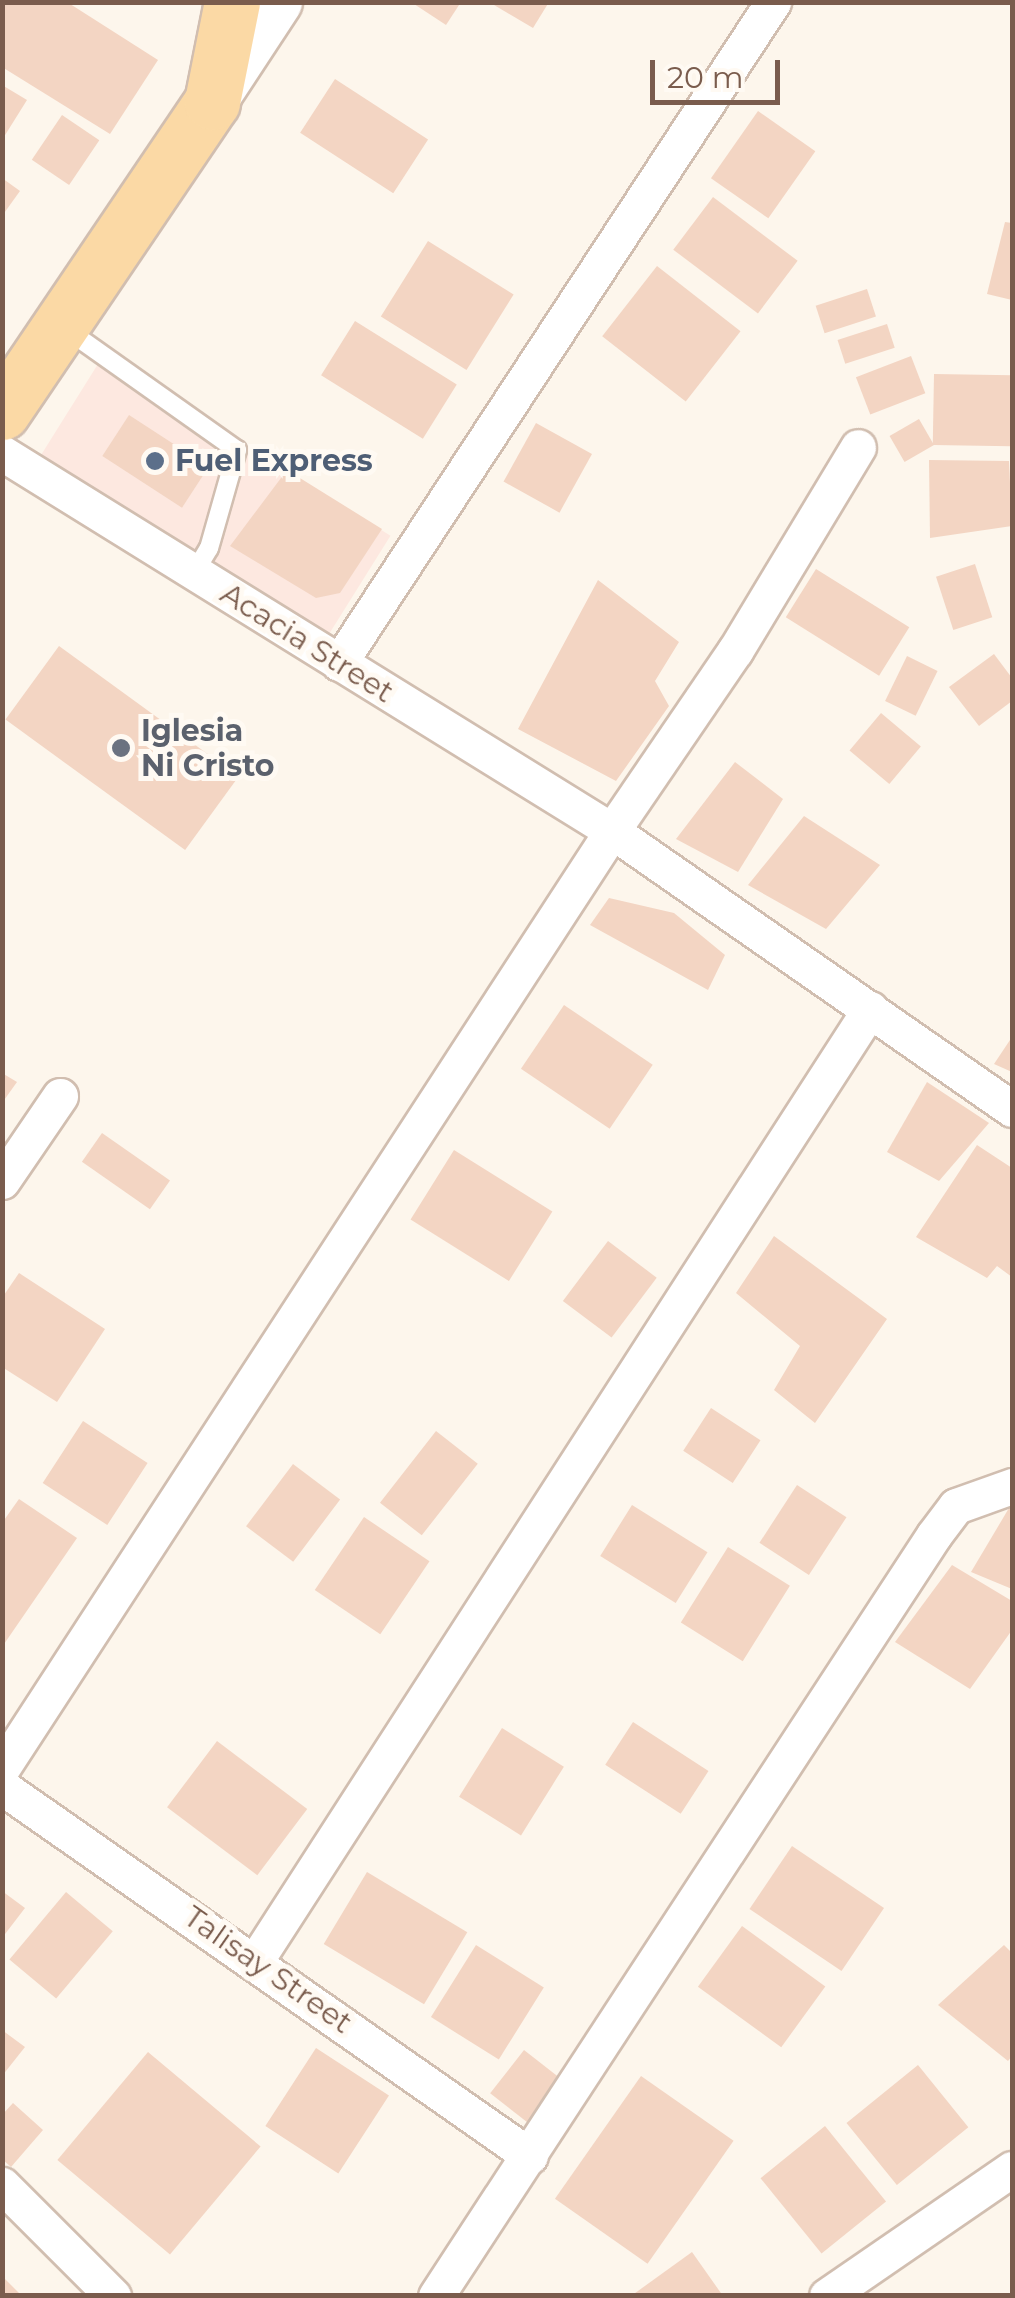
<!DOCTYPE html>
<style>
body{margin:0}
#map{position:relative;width:1015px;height:2298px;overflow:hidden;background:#fdf6ec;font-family:Montserrat,sans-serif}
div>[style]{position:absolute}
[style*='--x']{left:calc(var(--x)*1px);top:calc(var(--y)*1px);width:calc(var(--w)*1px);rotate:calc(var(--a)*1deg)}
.commercial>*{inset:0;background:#fde8e0;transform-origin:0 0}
.building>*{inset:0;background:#f3d5c3;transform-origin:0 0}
.roads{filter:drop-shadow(2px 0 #d1beb0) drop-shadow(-2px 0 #d1beb0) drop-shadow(0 2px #d1beb0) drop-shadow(0 -2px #d1beb0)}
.service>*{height:18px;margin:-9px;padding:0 9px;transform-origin:9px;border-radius:9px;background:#fff}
.minor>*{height:35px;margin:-17.5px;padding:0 17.5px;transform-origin:17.5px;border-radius:17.5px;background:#fff}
.secondary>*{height:48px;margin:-24px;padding:0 24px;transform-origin:24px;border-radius:24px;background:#fff}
.primary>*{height:55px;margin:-27.5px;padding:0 27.5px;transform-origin:27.5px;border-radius:27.5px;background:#fbd9a5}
.dots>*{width:28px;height:28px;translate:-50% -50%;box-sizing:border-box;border:5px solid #fffaf3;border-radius:50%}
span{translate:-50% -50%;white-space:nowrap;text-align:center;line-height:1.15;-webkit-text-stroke:10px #fffaf3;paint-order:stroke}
.service-label{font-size:30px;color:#4e5e75;font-weight:700}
.left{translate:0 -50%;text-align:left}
.street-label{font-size:30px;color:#7a5c4d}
.worship-label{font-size:30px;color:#5b616d;font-weight:700}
.frame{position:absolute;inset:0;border:5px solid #7a5c4d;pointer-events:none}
.scale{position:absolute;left:650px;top:60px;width:130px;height:45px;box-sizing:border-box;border:5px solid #7a5c4d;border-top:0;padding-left:12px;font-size:30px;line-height:35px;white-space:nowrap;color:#7a5c4d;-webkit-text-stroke:8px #fffaf3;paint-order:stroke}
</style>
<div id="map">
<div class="commercial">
<div style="left:103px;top:356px;width:339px;height:126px;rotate:32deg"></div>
</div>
<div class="building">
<div style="clip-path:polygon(2px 2px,67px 2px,158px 60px,110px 134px,2px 67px)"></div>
<div style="clip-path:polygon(411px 2px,461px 2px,446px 25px)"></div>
<div style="clip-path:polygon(489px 2px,549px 2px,533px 28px)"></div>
<div style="left:335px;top:79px;width:111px;height:64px;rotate:33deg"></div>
<div style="clip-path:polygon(2px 85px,27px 100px,2px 140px)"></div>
<div style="left:758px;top:111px;width:70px;height:82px;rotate:35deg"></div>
<div style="left:62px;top:115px;width:45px;height:54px;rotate:34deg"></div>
<div style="clip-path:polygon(2px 178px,20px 191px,2px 216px)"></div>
<div style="left:713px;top:197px;width:106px;height:66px;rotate:37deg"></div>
<div style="clip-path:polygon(1005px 222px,1012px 223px,1012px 300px,987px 294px)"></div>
<div style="left:428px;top:241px;width:101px;height:89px;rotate:32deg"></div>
<div style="left:657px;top:266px;width:106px;height:89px;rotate:38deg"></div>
<div style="left:867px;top:289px;width:29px;height:54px;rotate:72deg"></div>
<div style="left:355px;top:321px;width:120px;height:64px;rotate:32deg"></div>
<div style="left:887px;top:324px;width:25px;height:52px;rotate:72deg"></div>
<div style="left:911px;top:356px;width:40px;height:59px;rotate:69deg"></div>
<div style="left:934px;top:374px;width:78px;height:71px;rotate:1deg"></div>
<div style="left:129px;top:415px;width:95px;height:49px;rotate:33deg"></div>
<div style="left:919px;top:419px;width:30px;height:34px;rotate:60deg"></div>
<div style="left:536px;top:423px;width:64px;height:67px;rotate:29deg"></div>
<div style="clip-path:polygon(929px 460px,1009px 461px,1012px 526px,930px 538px)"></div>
<div style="clip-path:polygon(287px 470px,382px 529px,340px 593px,316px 598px,230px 546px)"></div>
<div style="left:975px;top:564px;width:56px;height:41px;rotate:72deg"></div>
<div style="left:816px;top:569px;width:110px;height:57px;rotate:32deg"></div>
<div style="clip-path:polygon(598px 580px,679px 642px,655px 681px,669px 706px,616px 781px,518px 729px)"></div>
<div style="left:59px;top:646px;width:222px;height:91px;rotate:36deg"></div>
<div style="clip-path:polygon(994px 654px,1012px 678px,1012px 701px,979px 726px,949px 687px)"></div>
<div style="left:907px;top:656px;width:34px;height:50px;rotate:26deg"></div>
<div style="left:881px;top:713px;width:52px;height:49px;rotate:40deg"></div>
<div style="clip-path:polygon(735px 762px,783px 799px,738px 872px,676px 839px)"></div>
<div style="clip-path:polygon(804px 816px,880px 865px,826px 929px,748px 885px)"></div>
<div style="clip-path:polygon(609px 898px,674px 913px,725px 955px,708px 990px,590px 925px)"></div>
<div style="left:564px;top:1005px;width:107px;height:77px;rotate:34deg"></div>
<div style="clip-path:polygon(1012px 1037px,1012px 1072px,994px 1064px)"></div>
<div style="clip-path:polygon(2px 1073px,17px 1082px,2px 1103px)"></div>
<div style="clip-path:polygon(927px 1082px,989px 1123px,939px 1181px,887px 1152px)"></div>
<div style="left:102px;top:1133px;width:83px;height:35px;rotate:35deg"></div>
<div style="clip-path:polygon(977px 1145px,1012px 1168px,1012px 1277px,997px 1266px,987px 1278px,916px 1237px)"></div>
<div style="left:454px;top:1150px;width:116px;height:82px;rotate:32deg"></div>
<div style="clip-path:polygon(774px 1236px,887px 1319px,815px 1423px,774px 1390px,800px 1346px,736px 1293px)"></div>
<div style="left:608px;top:1241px;width:61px;height:75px;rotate:37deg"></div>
<div style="clip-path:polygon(19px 1273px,105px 1329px,57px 1402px,2px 1367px,2px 1298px)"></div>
<div style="left:711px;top:1408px;width:59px;height:51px;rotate:33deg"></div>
<div style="left:83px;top:1421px;width:77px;height:74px;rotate:33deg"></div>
<div style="left:436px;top:1431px;width:53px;height:91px;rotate:38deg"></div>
<div style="left:293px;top:1464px;width:59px;height:78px;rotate:37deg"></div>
<div style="left:797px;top:1485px;width:59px;height:69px;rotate:33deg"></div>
<div style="clip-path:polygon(19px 1499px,77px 1538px,2px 1647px,2px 1523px)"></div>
<div style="clip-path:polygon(1012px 1503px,1012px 1589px,971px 1572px)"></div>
<div style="left:632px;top:1505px;width:89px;height:60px;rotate:32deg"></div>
<div style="left:364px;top:1517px;width:79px;height:88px;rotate:34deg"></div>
<div style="left:728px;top:1547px;width:73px;height:89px;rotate:32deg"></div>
<div style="clip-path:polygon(952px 1565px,1012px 1601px,1012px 1630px,970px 1689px,895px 1642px)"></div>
<div style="left:633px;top:1722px;width:90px;height:51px;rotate:33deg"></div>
<div style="left:502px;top:1728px;width:73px;height:81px;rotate:32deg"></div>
<div style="left:217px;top:1741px;width:113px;height:83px;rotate:37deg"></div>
<div style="left:792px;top:1846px;width:111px;height:76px;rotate:34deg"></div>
<div style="left:367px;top:1872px;width:117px;height:84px;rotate:31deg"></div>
<div style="clip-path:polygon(2px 1891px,25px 1908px,2px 1938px)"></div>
<div style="left:66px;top:1892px;width:61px;height:88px;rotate:40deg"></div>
<div style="left:742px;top:1926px;width:103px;height:75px;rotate:36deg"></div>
<div style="left:476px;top:1945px;width:80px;height:85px;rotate:32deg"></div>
<div style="clip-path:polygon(1004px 1945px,1012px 1953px,1012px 2056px,1008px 2061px,938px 2005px)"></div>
<div style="clip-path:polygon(2px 2030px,25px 2047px,2px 2076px)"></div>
<div style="left:316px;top:2048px;width:87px;height:93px;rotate:33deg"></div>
<div style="left:524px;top:2050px;width:54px;height:55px;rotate:38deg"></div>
<div style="left:148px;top:2052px;width:147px;height:141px;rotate:40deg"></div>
<div style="left:918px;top:2065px;width:80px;height:92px;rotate:51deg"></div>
<div style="left:641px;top:2076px;width:113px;height:150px;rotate:35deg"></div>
<div style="clip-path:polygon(13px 2103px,43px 2130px,11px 2167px,2px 2159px,2px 2115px)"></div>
<div style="left:825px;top:2126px;width:97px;height:83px;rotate:51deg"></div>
<div style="clip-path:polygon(692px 2252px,723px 2296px,631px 2296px)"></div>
<div style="clip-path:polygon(2px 2276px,22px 2296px,2px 2296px)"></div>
</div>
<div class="roads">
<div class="service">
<div style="--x:66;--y:329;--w:209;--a:35.3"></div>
<div style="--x:237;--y:450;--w:102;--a:105.9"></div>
<div style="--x:209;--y:548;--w:29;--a:121"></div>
</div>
<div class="minor">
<div style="--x:2;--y:453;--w:718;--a:31.79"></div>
<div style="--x:612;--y:831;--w:487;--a:34.8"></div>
<div style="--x:339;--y:663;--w:791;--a:-56.71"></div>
<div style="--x:2;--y:1181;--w:103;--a:-55.7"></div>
<div style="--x:2;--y:1768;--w:1118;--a:-56.94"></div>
<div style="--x:612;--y:831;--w:218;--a:-55.7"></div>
<div style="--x:735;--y:651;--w:238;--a:-58.9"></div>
<div style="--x:2;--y:1787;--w:644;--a:34.95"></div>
<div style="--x:256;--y:1960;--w:1132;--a:-57.15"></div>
<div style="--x:2;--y:2185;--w:157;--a:45"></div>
<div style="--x:436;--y:2296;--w:909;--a:-56.8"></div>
<div style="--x:934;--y:1535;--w:36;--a:-53"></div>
<div style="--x:956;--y:1506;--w:59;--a:-19.7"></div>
<div style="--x:827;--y:2296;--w:224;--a:-34.5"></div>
</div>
<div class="secondary">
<div style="--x:217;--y:95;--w:111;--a:-56.7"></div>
</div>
<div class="primary">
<div style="--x:2;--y:412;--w:374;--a:-55.9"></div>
<div style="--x:212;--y:102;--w:102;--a:-78.7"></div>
</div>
</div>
<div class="dots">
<div style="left:155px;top:461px;background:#5c6f8a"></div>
<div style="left:121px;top:748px;background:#6b7280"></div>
</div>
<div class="service-label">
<span class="left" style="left:175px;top:461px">Fuel Express</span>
</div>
<div class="street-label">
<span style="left:307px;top:643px;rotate:32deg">Acacia Street</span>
<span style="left:268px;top:1970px;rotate:35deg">Talisay Street</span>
</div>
<div class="worship-label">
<span class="left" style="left:141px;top:748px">Iglesia<br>Ni Cristo</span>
</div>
<div class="frame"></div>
<div class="scale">20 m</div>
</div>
